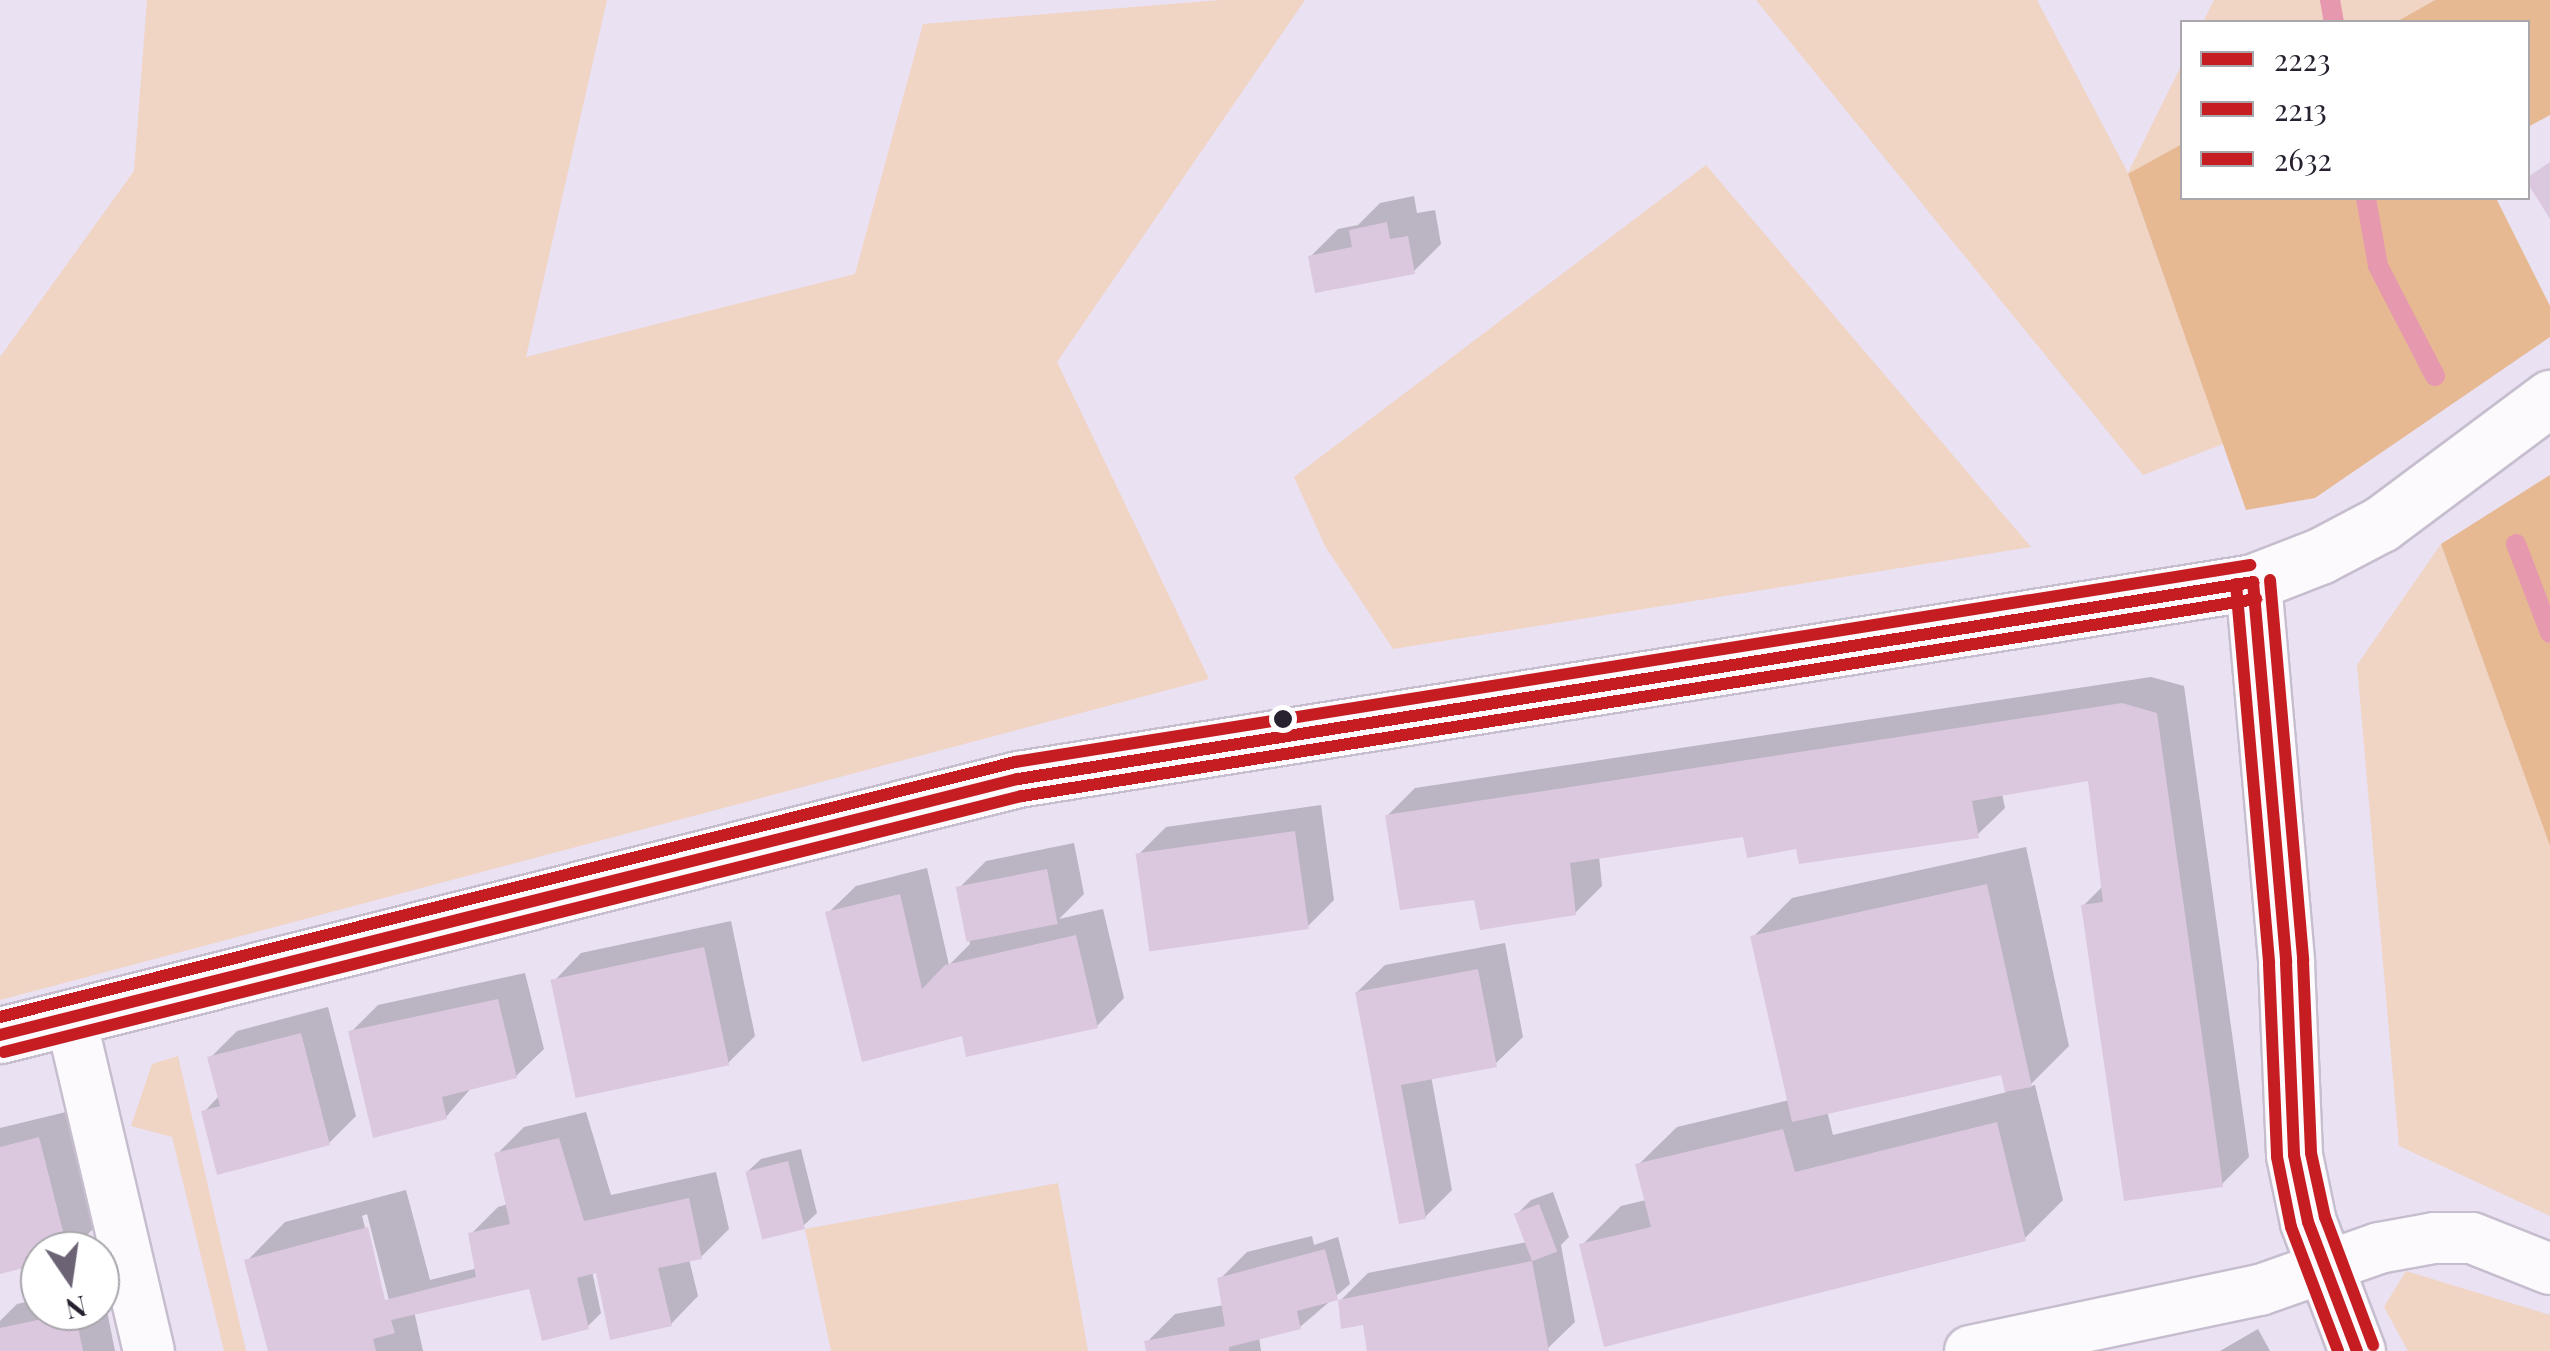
<!DOCTYPE html>
<style>
body{margin:0}
#map{position:relative;width:2550px;height:1351px;overflow:hidden;background:#eae1f3;font-family:"Playfair Display",serif}
div>[style]{position:absolute}
[style*='--x']{left:calc(var(--x)*1px);top:calc(var(--y)*1px);width:calc(var(--w)*1px);rotate:calc(var(--a)*1deg)}
.green>*{inset:0;background:#f0d4c4}
.forest>*{inset:0;background:#e6b992}
.shadow>*{inset:0;background:#0003}
.stream>*{height:20px;margin:-10px;padding:0 10px;transform-origin:10px;border-radius:10px;background:#e698af}
.building>*{inset:0;background:#dbc8df;transform-origin:0 0}
.roads{filter:drop-shadow(2px 0 #c6bece) drop-shadow(-2px 0 #c6bece) drop-shadow(0 2px #c6bece) drop-shadow(0 -2px #c6bece)}
.street>*{height:50px;margin:-25px;padding:0 25px;transform-origin:25px;border-radius:25px;background:#fcfafd}
.secondary>*{height:55px;margin:-27.5px;padding:0 27.5px;transform-origin:27.5px;border-radius:27.5px;background:#fcfafd}
.bus-1>*{height:12px;margin:-6px;padding:0 6px;transform-origin:6px;border-radius:6px;background:#c61d23}
.bus-2>*{height:12px;margin:-6px;padding:0 6px;transform-origin:6px;border-radius:6px;background:#c61d23}
.bus-3>*{height:12px;margin:-6px;padding:0 6px;transform-origin:6px;border-radius:6px;background:#c61d23}
.dots>*{width:28px;height:28px;translate:-50% -50%;box-sizing:border-box;border:5px solid #fff;border-radius:50%}
span{translate:-50% -50%;white-space:nowrap;text-align:center;line-height:1.15;-webkit-text-stroke:10px #fff;paint-order:stroke}
.legend{position:absolute;left:2180px;top:20px;width:350px;height:180px;box-sizing:border-box;background:#fff;border:2px solid #a9a6ac;margin:0;padding:12px 18px;list-style:none;font-size:30px;color:#282130}
.legend li{display:flex;align-items:center;gap:20px;height:50px}
.legend b{width:50px;border:2px solid #a9a6ac}
.north{position:absolute;left:20px;top:1231px;width:100px;height:100px;box-sizing:border-box;background:#fff;border:2px solid #a9a6ac;border-radius:50%;rotate:167deg;font-size:28px;font-weight:700;line-height:40px;text-align:center;color:#282130}
.north::after{content:'';display:block;margin:auto;width:35px;height:45px;background:#6c6474;clip-path:polygon(50% 0,100% 100%,50% 72%,0 100%)}
</style>
<div id="map">
<div class="green">
<div style="clip-path:polygon(147px 0,607px 0,526px 357px,855px 274px,923px 24px,1221px 0,1305px 0,1057px 362px,1209px 679px,0 1000px,0 357px,134px 171px)"></div>
<div style="clip-path:polygon(1756px 0,2037px 0,2128px 173px,2182px 64px,2182px 144px,2128px 175px,2223px 444px,2143px 475px)"></div>
<div style="clip-path:polygon(2214px 0,2435px 0,2396px 22px,2203px 22px)"></div>
<div style="clip-path:polygon(1706px 165px,2031px 547px,1393px 649px,1325px 546px,1294px 477px)"></div>
<div style="clip-path:polygon(2441px 544px,2550px 846px,2550px 1216px,2399px 1146px,2357px 665px)"></div>
<div style="clip-path:polygon(178px 1056px,246px 1351px,224px 1351px,172px 1137px,131px 1126px,152px 1064px)"></div>
<div style="clip-path:polygon(1058px 1183px,1088px 1351px,831px 1351px,805px 1229px)"></div>
<div style="clip-path:polygon(2406px 1271px,2550px 1315px,2550px 1351px,2408px 1351px,2384px 1307px)"></div>
</div>
<div class="forest">
<div style="clip-path:polygon(2435px 0,2550px 0,2550px 115px,2528px 127px,2528px 22px,2396px 22px)"></div>
<div style="clip-path:polygon(2182px 144px,2182px 198px,2496px 198px,2550px 306px,2550px 337px,2315px 498px,2246px 510px,2128px 174px)"></div>
<div style="clip-path:polygon(2550px 475px,2550px 846px,2441px 544px)"></div>
</div>
<div class="shadow">
<div style="clip-path:polygon(1414px 196px,1417px 213px,1435px 210px,1441px 244px,1414px 271px,1310px 257px,1338px 229px,1358px 225px,1380px 203px)"></div>
<div style="clip-path:polygon(2151px 677px,2184px 686px,2249px 1157px,2222px 1184px,2084px 905px,2104px 885px,2090px 778px,2002px 793px,2005px 808px,1977px 835px,1798px 847px,1745px 834px,1599px 856px,1602px 886px,1575px 913px,1476px 897px,1388px 815px,1415px 788px)"></div>
<div style="clip-path:polygon(1321px 805px,1334px 900px,1307px 927px,1139px 854px,1166px 827px)"></div>
<div style="clip-path:polygon(1074px 843px,1084px 894px,1059px 919px,1103px 909px,1124px 998px,1097px 1026px,964px 1033px,828px 913px,856px 886px,927px 868px,949px 965px,970px 944px,959px 888px,986px 861px)"></div>
<div style="clip-path:polygon(evenodd,2026px 847px,2069px 1046px,2028px 1087px,2035px 1085px,2063px 1200px,2024px 1239px,1582px 1245px,1621px 1206px,1646px 1200px,1638px 1165px,1677px 1127px,1789px 1100px,1753px 937px,1792px 898px,2026px 847px,2003px 1072px,2007px 1092px,1833px 1135px,1827px 1111px,2003px 1072px)"></div>
<div style="clip-path:polygon(731px 921px,755px 1036px,728px 1063px,554px 981px,581px 953px)"></div>
<div style="clip-path:polygon(1505px 943px,1523px 1037px,1495px 1064px,1431px 1076px,1452px 1190px,1425px 1217px,1357px 992px,1385px 965px)"></div>
<div style="clip-path:polygon(525px 973px,544px 1049px,516px 1076px,472px 1087px,446px 1117px,351px 1032px,378px 1005px)"></div>
<div style="clip-path:polygon(328px 1007px,356px 1116px,329px 1143px,204px 1112px,220px 1095px,210px 1058px,237px 1031px)"></div>
<div style="clip-path:polygon(66px 1112px,95px 1227px,71px 1251px,40px 1251px,40px 1262px,0 1271px,0 1128px)"></div>
<div style="clip-path:polygon(evenodd,586px 1112px,611px 1195px,716px 1172px,729px 1229px,701px 1257px,689px 1259px,698px 1296px,671px 1324px,598px 1270px,592px 1271px,601px 1313px,588px 1326px,540px 1282px,414px 1311px,423px 1351px,271px 1351px,247px 1261px,285px 1222px,406px 1190px,430px 1280px,478px 1268px,471px 1234px,498px 1207px,508px 1204px,497px 1154px,524px 1127px,586px 1112px,367px 1214px,389px 1300px,385px 1304px,362px 1216px,367px 1214px)"></div>
<div style="clip-path:polygon(801px 1149px,817px 1213px,803px 1226px,747px 1172px,761px 1159px)"></div>
<div style="clip-path:polygon(1553px 1192px,1569px 1237px,1561px 1245px,1575px 1322px,1547px 1349px,1370px 1351px,1365px 1323px,1341px 1300px,1368px 1273px,1527px 1242px,1517px 1214px,1531px 1200px)"></div>
<div style="clip-path:polygon(1312px 1236px,1314px 1245px,1338px 1237px,1350px 1284px,1300px 1327px,1259px 1337px,1261px 1351px,1149px 1351px,1147px 1342px,1175px 1314px,1224px 1305px,1220px 1279px,1247px 1252px)"></div>
<div style="clip-path:polygon(102px 1286px,115px 1351px,0 1351px,0 1321px,17px 1304px,40px 1299px,40px 1311px,100px 1311px)"></div>
<div style="clip-path:polygon(2258px 1329px,2270px 1351px,2220px 1351px)"></div>
</div>
<div class="stream">
<div style="--x:2330;--y:0;--w:22;--a:80"></div>
<div style="--x:2366;--y:198;--w:69;--a:80"></div>
<div style="--x:2378;--y:266;--w:124;--a:62.6"></div>
<div style="--x:2516;--y:544;--w:95;--a:69.1"></div>
</div>
<div class="building">
<div style="clip-path:polygon(2550px 162px,2550px 219px,2528px 184px,2528px 177px)"></div>
<div style="clip-path:polygon(1387px 222px,1390px 239px,1408px 236px,1415px 274px,1315px 293px,1308px 256px,1352px 247px,1349px 230px)"></div>
<div style="clip-path:polygon(2122px 703px,2157px 713px,2223px 1187px,2124px 1201px,2081px 905px,2103px 902px,2088px 781px,1972px 801px,1979px 838px,1799px 864px,1796px 849px,1747px 858px,1743px 837px,1570px 863px,1576px 915px,1480px 930px,1474px 900px,1400px 910px,1385px 815px)"></div>
<div style="left:1295px;top:831px;width:99px;height:161px;rotate:82deg"></div>
<div style="left:1047px;top:869px;width:56px;height:93px;rotate:79deg"></div>
<div style="clip-path:polygon(1987px 884px,2032px 1087px,2005px 1092px,2001px 1075px,1792px 1122px,1750px 936px)"></div>
<div style="clip-path:polygon(900px 894px,922px 989px,945px 965px,1076px 935px,1098px 1028px,966px 1057px,962px 1036px,862px 1062px,825px 912px)"></div>
<div style="left:704px;top:947px;width:121px;height:157px;rotate:78deg"></div>
<div style="clip-path:polygon(1478px 969px,1497px 1067px,1401px 1085px,1426px 1219px,1399px 1224px,1355px 992px)"></div>
<div style="clip-path:polygon(498px 999px,517px 1078px,442px 1097px,447px 1119px,373px 1138px,348px 1031px)"></div>
<div style="clip-path:polygon(301px 1033px,330px 1145px,217px 1175px,201px 1111px,220px 1106px,207px 1057px)"></div>
<div style="clip-path:polygon(1997px 1122px,2026px 1241px,1604px 1347px,1579px 1244px,1651px 1227px,1635px 1164px,1783px 1129px,1795px 1172px)"></div>
<div style="clip-path:polygon(39px 1137px,68px 1251px,40px 1251px,40px 1264px,0 1274px,0 1147px)"></div>
<div style="clip-path:polygon(559px 1138px,584px 1221px,689px 1198px,702px 1259px,658px 1268px,672px 1326px,610px 1340px,596px 1273px,577px 1278px,589px 1329px,542px 1341px,529px 1289px,391px 1320px,395px 1333px,373px 1339px,376px 1351px,268px 1351px,244px 1260px,368px 1227px,385px 1300px,476px 1277px,468px 1233px,510px 1224px,494px 1153px)"></div>
<div style="left:788px;top:1161px;width:70px;height:44px;rotate:76deg"></div>
<div style="left:1539px;top:1204px;width:51px;height:27px;rotate:69deg"></div>
<div style="clip-path:polygon(1325px 1249px,1338px 1300px,1297px 1311px,1301px 1329px,1229px 1347px,1229px 1351px,1146px 1351px,1144px 1341px,1225px 1326px,1217px 1278px)"></div>
<div style="clip-path:polygon(1532px 1261px,1549px 1351px,1367px 1351px,1363px 1325px,1341px 1329px,1338px 1300px)"></div>
<div style="clip-path:polygon(75px 1312px,83px 1351px,0 1351px,0 1328px)"></div>
</div>
<div class="roads">
<div class="street">
<div style="--x:71;--y:1019;--w:341;--a:76.8"></div>
<div style="--x:1970;--y:1351;--w:296;--a:-11.9"></div>
<div style="--x:2260;--y:1290;--w:126;--a:-19.4"></div>
<div style="--x:2379;--y:1248;--w:56;--a:-10.3"></div>
<div style="--x:2434;--y:1238;--w:38;--a:0"></div>
<div style="--x:2472;--y:1238;--w:84;--a:21.7"></div>
</div>
<div class="secondary">
<div style="--x:2253;--y:582;--w:382;--a:85"></div>
<div style="--x:2286;--y:963;--w:192;--a:87.6"></div>
<div style="--x:2294;--y:1155;--w:68;--a:78.2"></div>
<div style="--x:2308;--y:1222;--w:138;--a:69.2"></div>
<div style="--x:0;--y:1035;--w:1050;--a:-14.12"></div>
<div style="--x:1018;--y:779;--w:1251;--a:-9.06"></div>
<div style="--x:2253;--y:582;--w:72;--a:-21.2"></div>
<div style="--x:2320;--y:556;--w:69;--a:-27.7"></div>
<div style="--x:2381;--y:524;--w:211;--a:-36.7"></div>
</div>
</div>
<div class="bus-1">
<div style="--x:2253;--y:582;--w:382;--a:85"></div>
<div style="--x:2286;--y:963;--w:192;--a:87.6"></div>
<div style="--x:2294;--y:1155;--w:68;--a:78.2"></div>
<div style="--x:2308;--y:1222;--w:138;--a:69.2"></div>
<div style="--x:0;--y:1035;--w:1050;--a:-14.12"></div>
<div style="--x:1018;--y:779;--w:1251;--a:-9.06"></div>
</div>
<div class="bus-2">
<div style="--x:2236;--y:584;--w:381;--a:85"></div>
<div style="--x:2269;--y:964;--w:193;--a:87.6"></div>
<div style="--x:2277;--y:1157;--w:71;--a:78.7"></div>
<div style="--x:2291;--y:1227;--w:133;--a:69.2"></div>
<div style="--x:4;--y:1052;--w:1050;--a:-14.12"></div>
<div style="--x:1022;--y:796;--w:1250;--a:-9.07"></div>
</div>
<div class="bus-3">
<div style="--x:2270;--y:580;--w:382;--a:85"></div>
<div style="--x:2303;--y:961;--w:192;--a:87.6"></div>
<div style="--x:2311;--y:1153;--w:66;--a:77.7"></div>
<div style="--x:2325;--y:1217;--w:137;--a:69.4"></div>
<div style="--x:0;--y:1017;--w:1047;--a:-14.1"></div>
<div style="--x:1015;--y:762;--w:1251;--a:-9.06"></div>
</div>
<div class="dots">
<div style="left:1283px;top:719px;background:#282130"></div>
</div>
<ul class="legend">
<li><b style="height:12px;background:#c61d23"></b>2223</li>
<li><b style="height:12px;background:#c61d23"></b>2213</li>
<li><b style="height:12px;background:#c61d23"></b>2632</li>
</ul>
<div class="north">N</div>
</div>
